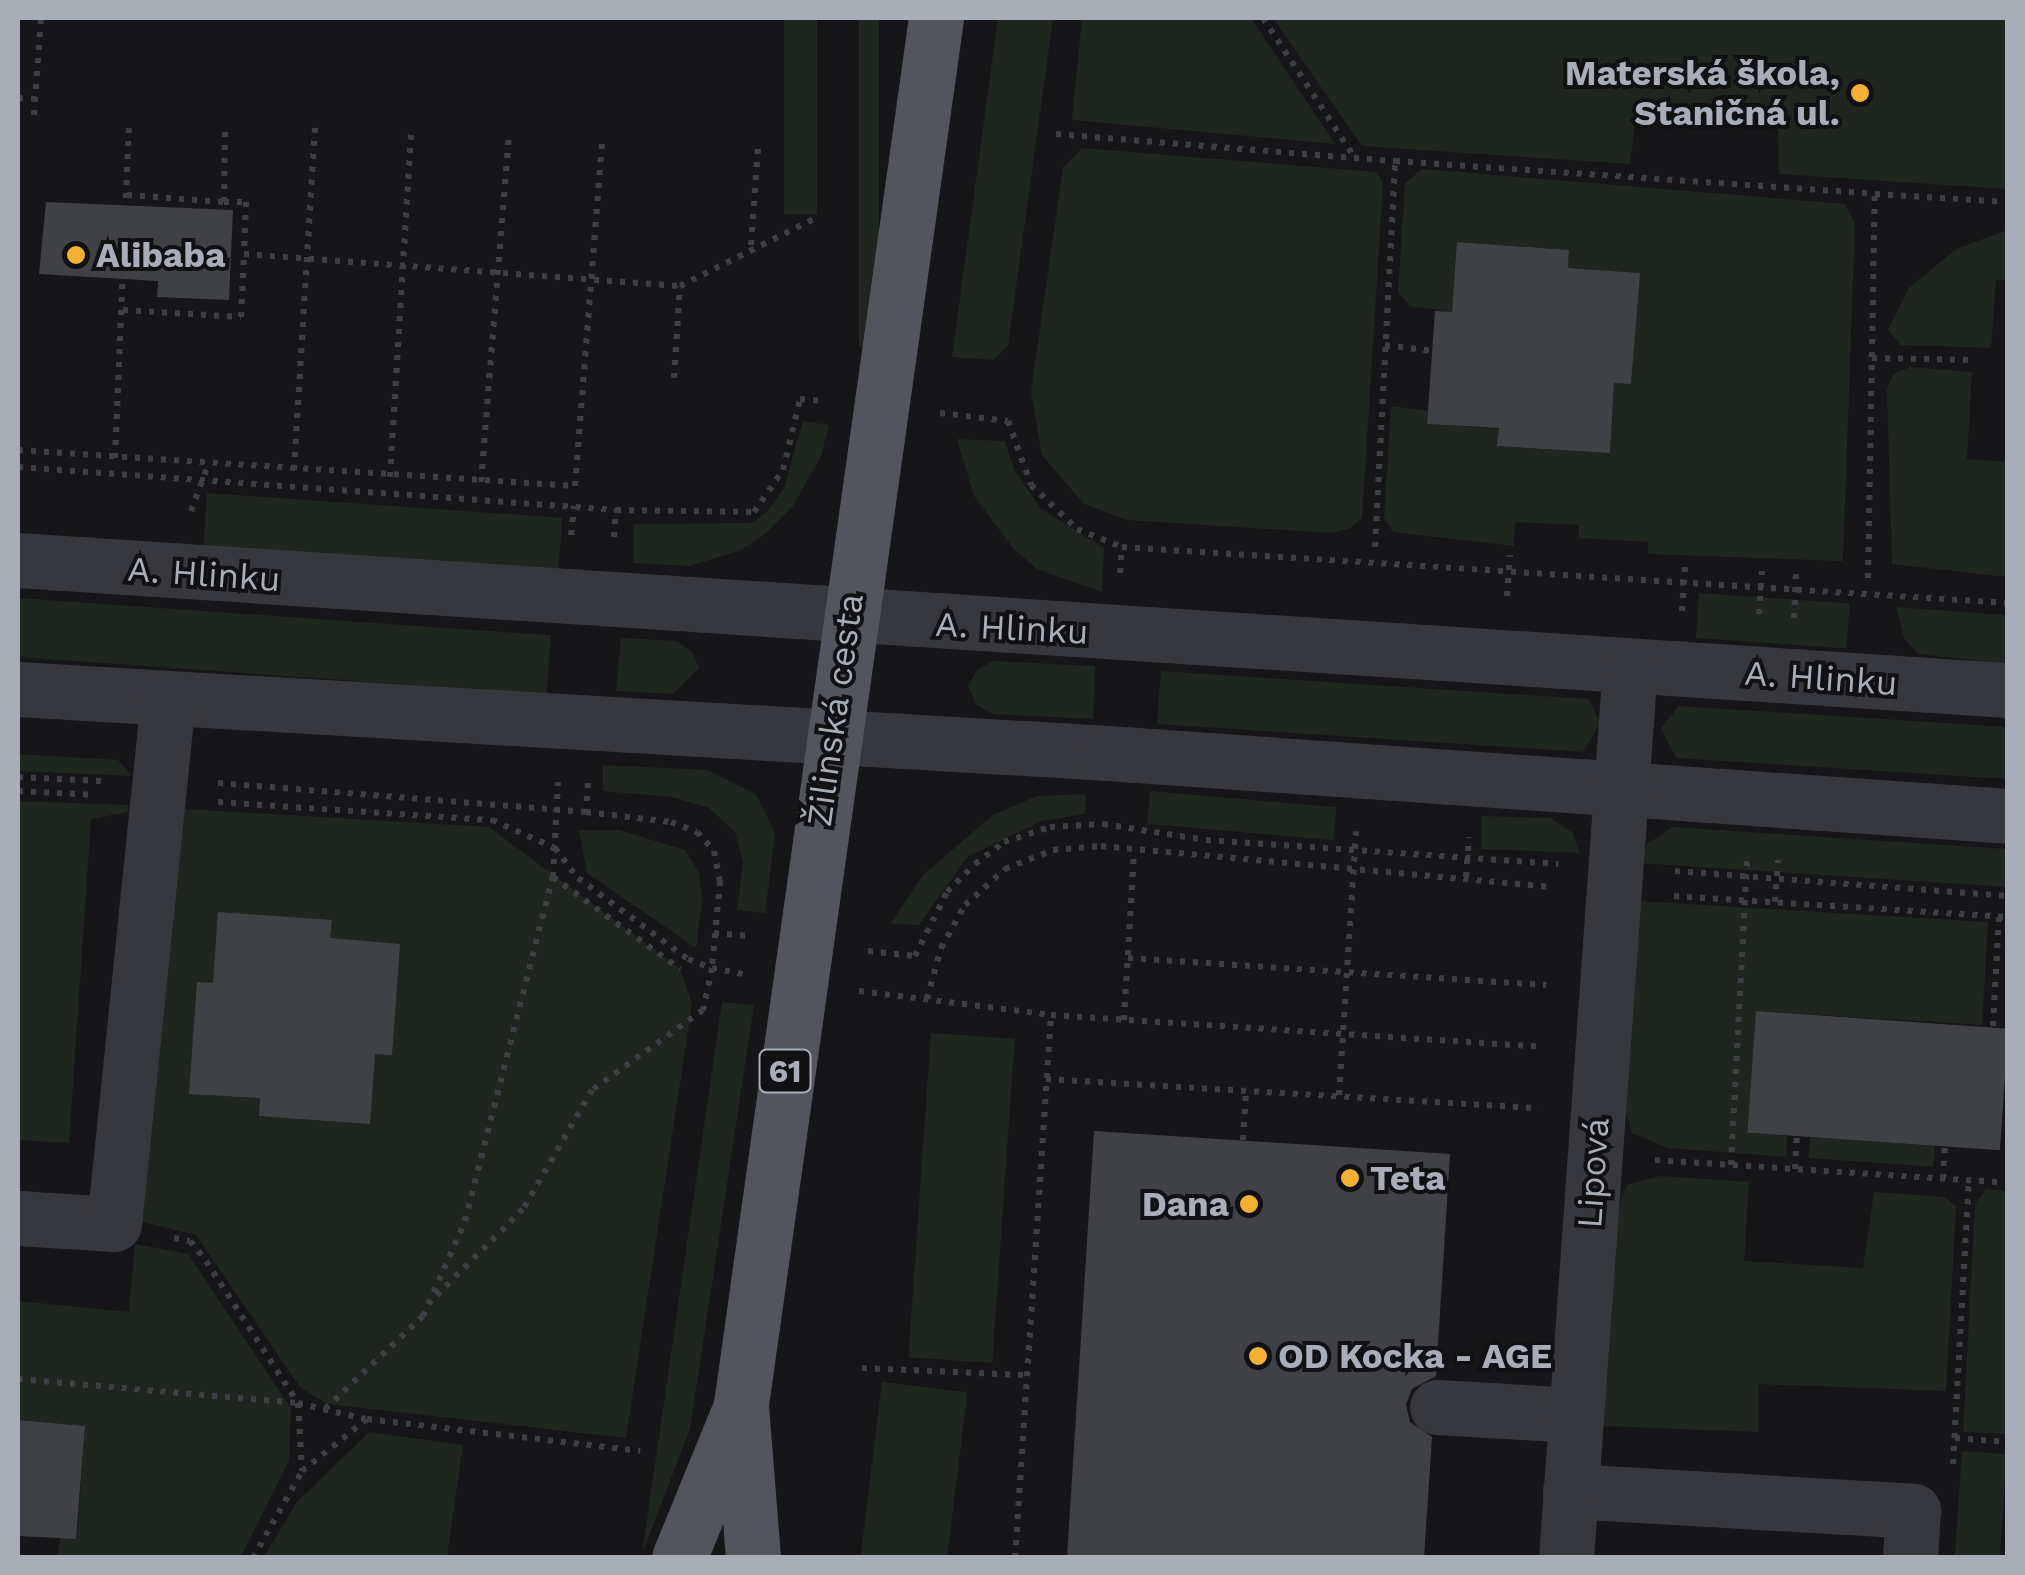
<!DOCTYPE html>
<meta charset="utf-8">
<style>
body{margin:0}
#map{position:relative;width:2025px;height:1575px;overflow:hidden;background:#161618;font-family:"Work Sans",sans-serif}
div>[style]{position:absolute}
[style*='--x']{left:calc(var(--x)*1px);top:calc(var(--y)*1px);width:calc(var(--w)*1px);rotate:calc(var(--a)*1deg)}
.green>*{inset:0;background:#1e261f;transform-origin:0 0}
.building>*{inset:0;background:#404145;transform-origin:0 0}
.path>*{height:6px;margin-top:-3px;transform-origin:0;background:repeating-linear-gradient(90deg,#3d3f44 0 5px,transparent 0 13px)}
.minor>*{height:55px;margin:-27.5px;padding:0 27.5px;transform-origin:27.5px;border-radius:27.5px;background:#37383d}
.major>*{height:55px;margin:-27.5px;padding:0 27.5px;transform-origin:27.5px;border-radius:27.5px;background:#53555c}
.dots>*{width:28px;height:28px;translate:-50% -50%;box-sizing:border-box;border:5px solid #111113;border-radius:50%}
span{translate:-50% -50%;white-space:nowrap;text-align:center;line-height:1.15;-webkit-text-stroke:8px #111113;paint-order:stroke}
.shield-label span{padding:2px 8px;background:#111113;border:2px solid;border-radius:8px;-webkit-text-stroke-width:0}
.shield-label{font-size:32px;color:#a8adb8;font-weight:700}
.poi-label{font-size:35px;color:#a8adb8;font-weight:700}
.right{translate:-100% -50%;text-align:right}
.left{translate:0 -50%;text-align:left}
.street-label{font-size:35px;color:#a8adb8}
.frame{position:absolute;inset:0;border:20px solid #a8adb8;pointer-events:none}
</style>
<div id="map">
<div class="green">
<div style="left:784px;top:18px;width:33px;height:196px"></div>
<div style="left:859px;top:18px;width:20px;height:329px"></div>
<div style="clip-path:polygon(998px 18px,1053px 18px,1008px 346px,993px 360px,952px 357px)"></div>
<div style="clip-path:polygon(1082px 18px,1251px 18px,1335px 144px,1072px 120px)"></div>
<div style="clip-path:polygon(1273px 18px,2007px 18px,2007px 189px,1779px 174px,1778px 125px,1636px 116px,1630px 164px,1362px 146px)"></div>
<div style="clip-path:polygon(1082px 148px,1377px 172px,1383px 184px,1362px 518px,1350px 528px,1332px 533px,1127px 520px,1084px 504px,1042px 455px,1031px 392px,1063px 168px)"></div>
<div style="clip-path:polygon(1422px 169px,1845px 204px,1855px 224px,1843px 561px,1648px 554px,1648px 542px,1579px 538px,1579px 525px,1515px 522px,1514px 546px,1393px 532px,1384px 519px,1391px 406px,1428px 411px,1427px 424px,1499px 429px,1498px 446px,1610px 453px,1614px 383px,1631px 383px,1639px 273px,1568px 268px,1569px 250px,1458px 242px,1452px 312px,1410px 306px,1398px 292px,1405px 183px)"></div>
<div style="clip-path:polygon(2007px 230px,2007px 280px,1996px 280px,1991px 348px,1901px 345px,1888px 330px,1909px 288px,1956px 249px)"></div>
<div style="clip-path:polygon(1910px 367px,1972px 372px,1967px 459px,2007px 462px,2007px 577px,1892px 564px,1887px 389px,1893px 374px)"></div>
<div style="clip-path:polygon(803px 421px,829px 425px,821px 456px,793px 506px,765px 534px,739px 551px,689px 566px,633px 563px,634px 524px,751px 523px,767px 512px,784px 488px)"></div>
<div style="clip-path:polygon(957px 439px,1005px 441px,1014px 469px,1041px 509px,1104px 548px,1102px 592px,1037px 569px,1013px 548px,974px 496px)"></div>
<div style="left:207px;top:493px;width:356px;height:54px;rotate:4deg"></div>
<div style="left:1699px;top:593px;width:151px;height:45px;rotate:4deg"></div>
<div style="left:18px;top:598px;width:534px;height:59px;rotate:4deg"></div>
<div style="clip-path:polygon(1896px 607px,2007px 615px,2007px 664px,1918px 654px,1904px 638px)"></div>
<div style="clip-path:polygon(621px 638px,676px 641px,692px 652px,699px 668px,673px 694px,616px 691px)"></div>
<div style="clip-path:polygon(993px 661px,1095px 666px,1093px 719px,991px 714px,976px 704px,968px 686px,977px 670px)"></div>
<div style="clip-path:polygon(1161px 671px,1589px 699px,1600px 724px,1583px 752px,1157px 724px)"></div>
<div style="clip-path:polygon(1679px 706px,2007px 727px,2007px 779px,1676px 758px,1661px 728px)"></div>
<div style="clip-path:polygon(18px 754px,118px 760px,132px 776px,18px 771px)"></div>
<div style="clip-path:polygon(603px 765px,708px 770px,756px 794px,775px 833px,765px 913px,737px 910px,743px 862px,735px 832px,709px 808px,672px 797px,603px 791px)"></div>
<div style="left:1150px;top:791px;width:187px;height:33px;rotate:5deg"></div>
<div style="clip-path:polygon(1086px 794px,1085px 814px,1041px 821px,967px 857px,919px 925px,890px 924px,923px 875px,993px 815px,1037px 796px)"></div>
<div style="clip-path:polygon(18px 801px,128px 805px,128px 812px,91px 819px,69px 1143px,18px 1140px)"></div>
<div style="clip-path:polygon(185px 809px,489px 827px,680px 969px,692px 1004px,626px 1438px,327px 1404px,300px 1387px,196px 1235px,139px 1221px,157px 933px)"></div>
<div style="clip-path:polygon(1482px 816px,1550px 818px,1573px 833px,1579px 853px,1481px 849px)"></div>
<div style="clip-path:polygon(1673px 827px,2007px 849px,2007px 887px,1640px 863px,1647px 844px)"></div>
<div style="clip-path:polygon(579px 830px,619px 830px,685px 850px,699px 872px,702px 902px,696px 948px,587px 873px)"></div>
<div style="clip-path:polygon(1636px 901px,1988px 922px,1982px 1025px,1757px 1011px,1749px 1133px,1787px 1136px,1786px 1157px,1668px 1148px,1632px 1133px,1623px 1102px)"></div>
<div style="clip-path:polygon(722px 1002px,754px 1005px,690px 1429px,642px 1554px)"></div>
<div style="left:931px;top:1033px;width:84px;height:325px;rotate:4deg"></div>
<div style="left:1810px;top:1137px;width:125px;height:21px;rotate:4deg"></div>
<div style="clip-path:polygon(1660px 1176px,1749px 1182px,1744px 1261px,1863px 1268px,1874px 1192px,1945px 1197px,1956px 1207px,1946px 1391px,1759px 1384px,1758px 1432px,1602px 1426px,1615px 1217px,1627px 1185px)"></div>
<div style="clip-path:polygon(1986px 1189px,2007px 1191px,2007px 1434px,1963px 1432px,1975px 1204px)"></div>
<div style="clip-path:polygon(135px 1244px,188px 1254px,291px 1408px,289px 1461px,241px 1557px,58px 1557px,60px 1538px,77px 1538px,85px 1426px,18px 1420px,18px 1301px,129px 1312px)"></div>
<div style="left:882px;top:1382px;width:86px;height:177px;rotate:7deg"></div>
<div style="clip-path:polygon(369px 1432px,463px 1445px,447px 1557px,264px 1557px,297px 1502px)"></div>
<div style="left:1962px;top:1451px;width:45px;height:106px;rotate:4deg"></div>
</div>
<div class="building">
<div style="clip-path:polygon(46px 202px,233px 210px,229px 300px,157px 297px,158px 281px,39px 274px)"></div>
<div style="clip-path:polygon(1457px 242px,1569px 250px,1568px 268px,1640px 273px,1631px 384px,1614px 383px,1610px 453px,1497px 446px,1499px 428px,1427px 424px,1435px 311px,1452px 312px)"></div>
<div style="clip-path:polygon(218px 912px,332px 920px,330px 938px,400px 944px,392px 1055px,375px 1054px,370px 1124px,259px 1116px,260px 1098px,189px 1094px,197px 982px,213px 983px)"></div>
<div style="left:1756px;top:1011px;width:253px;height:122px;rotate:4deg"></div>
<div style="clip-path:polygon(1094px 1131px,1450px 1154px,1436px 1376px,1412px 1389px,1406px 1404px,1410px 1422px,1432px 1437px,1424px 1558px,1067px 1558px)"></div>
<div style="clip-path:polygon(18px 1420px,85px 1426px,76px 1539px,18px 1536px)"></div>
</div>
<div class="path">
<div style="--x:1263;--y:18;--w:168;--a:56.7"></div>
<div style="--x:18;--y:98;--w:18;--a:3"></div>
<div style="--x:34;--y:115;--w:97;--a:-85.9"></div>
<div style="--x:1056;--y:134;--w:340;--a:4.6"></div>
<div style="--x:127;--y:195;--w:97;--a:4.1"></div>
<div style="--x:224;--y:202;--w:78;--a:-89.3"></div>
<div style="--x:224;--y:202;--w:22;--a:0"></div>
<div style="--x:246;--y:202;--w:52;--a:92.2"></div>
<div style="--x:751;--y:245;--w:97;--a:-85.9"></div>
<div style="--x:123;--y:310;--w:118;--a:3.4"></div>
<div style="--x:241;--y:317;--w:63;--a:-87.3"></div>
<div style="--x:244;--y:254;--w:437;--a:4.2"></div>
<div style="--x:680;--y:286;--w:154;--a:-26.6"></div>
<div style="--x:1385;--y:345;--w:47;--a:7.3"></div>
<div style="--x:1872;--y:358;--w:101;--a:1.1"></div>
<div style="--x:674;--y:378;--w:92;--a:-86.3"></div>
<div style="--x:940;--y:413;--w:68;--a:6.7"></div>
<div style="--x:1008;--y:421;--w:68;--a:70.2"></div>
<div style="--x:1031;--y:485;--w:64;--a:43.7"></div>
<div style="--x:1077;--y:529;--w:48;--a:21.8"></div>
<div style="--x:1122;--y:547;--w:888;--a:3.62"></div>
<div style="--x:18;--y:450;--w:558;--a:3.7"></div>
<div style="--x:575;--y:486;--w:347;--a:-85.5"></div>
<div style="--x:115;--y:458;--w:338;--a:-87.6"></div>
<div style="--x:18;--y:467;--w:600;--a:4.11"></div>
<div style="--x:294;--y:470;--w:343;--a:-86.5"></div>
<div style="--x:390;--y:477;--w:346;--a:-86.5"></div>
<div style="--x:481;--y:482;--w:346;--a:-85.4"></div>
<div style="--x:191;--y:511;--w:49;--a:-69.7"></div>
<div style="--x:571;--y:535;--w:29;--a:-84"></div>
<div style="--x:614;--y:537;--w:27;--a:-86"></div>
<div style="--x:616;--y:510;--w:138;--a:0.8"></div>
<div style="--x:754;--y:512;--w:51;--a:-55.4"></div>
<div style="--x:783;--y:470;--w:73;--a:-76.5"></div>
<div style="--x:800;--y:399;--w:23;--a:5"></div>
<div style="--x:1375;--y:547;--w:387;--a:-87"></div>
<div style="--x:1395;--y:161;--w:481;--a:3.9"></div>
<div style="--x:1120;--y:573;--w:26;--a:-86"></div>
<div style="--x:1868;--y:578;--w:384;--a:-89"></div>
<div style="--x:1875;--y:194;--w:133;--a:3.4"></div>
<div style="--x:1507;--y:596;--w:41;--a:-85.8"></div>
<div style="--x:1682;--y:611;--w:44;--a:-86.1"></div>
<div style="--x:1759;--y:614;--w:43;--a:-86"></div>
<div style="--x:1794;--y:618;--w:44;--a:-87.4"></div>
<div style="--x:18;--y:777;--w:83;--a:2.8"></div>
<div style="--x:218;--y:783;--w:369;--a:4.5"></div>
<div style="--x:588;--y:783;--w:29;--a:94"></div>
<div style="--x:586;--y:812;--w:86;--a:6.7"></div>
<div style="--x:671;--y:822;--w:28;--a:21"></div>
<div style="--x:697;--y:832;--w:25;--a:48"></div>
<div style="--x:714;--y:851;--w:31;--a:79"></div>
<div style="--x:720;--y:881;--w:87;--a:95.3"></div>
<div style="--x:712;--y:968;--w:32;--a:11"></div>
<div style="--x:18;--y:791;--w:78;--a:2.9"></div>
<div style="--x:218;--y:802;--w:275;--a:3.8"></div>
<div style="--x:492;--y:820;--w:69;--a:24"></div>
<div style="--x:555;--y:848;--w:38;--a:53"></div>
<div style="--x:578;--y:878;--w:137;--a:36.4"></div>
<div style="--x:688;--y:959;--w:26;--a:21"></div>
<div style="--x:712;--y:968;--w:43;--a:102.1"></div>
<div style="--x:703;--y:1010;--w:137;--a:144.2"></div>
<div style="--x:592;--y:1090;--w:138;--a:120.1"></div>
<div style="--x:523;--y:1209;--w:134;--a:135"></div>
<div style="--x:1675;--y:871;--w:334;--a:4.3"></div>
<div style="--x:553;--y:877;--w:157;--a:35.9"></div>
<div style="--x:1466;--y:877;--w:40;--a:-85.7"></div>
<div style="--x:1674;--y:896;--w:335;--a:3.6"></div>
<div style="--x:1775;--y:902;--w:42;--a:-85.9"></div>
<div style="--x:714;--y:933;--w:32;--a:5"></div>
<div style="--x:868;--y:951;--w:47;--a:6.1"></div>
<div style="--x:915;--y:956;--w:72;--a:-63.4"></div>
<div style="--x:947;--y:892;--w:40;--a:-45"></div>
<div style="--x:975;--y:864;--w:36;--a:-37"></div>
<div style="--x:1004;--y:842;--w:48;--a:-18.1"></div>
<div style="--x:1050;--y:827;--w:53;--a:-3.2"></div>
<div style="--x:1103;--y:824;--w:104;--a:8.8"></div>
<div style="--x:1206;--y:840;--w:353;--a:3.9"></div>
<div style="--x:1128;--y:958;--w:419;--a:3.7"></div>
<div style="--x:859;--y:991;--w:193;--a:7.1"></div>
<div style="--x:927;--y:999;--w:53;--a:-74.6"></div>
<div style="--x:941;--y:948;--w:49;--a:-60.8"></div>
<div style="--x:965;--y:905;--w:54;--a:-42"></div>
<div style="--x:1005;--y:869;--w:52;--a:-21.6"></div>
<div style="--x:1053;--y:850;--w:48;--a:-4.8"></div>
<div style="--x:1101;--y:846;--w:453;--a:5.2"></div>
<div style="--x:1124;--y:1020;--w:169;--a:-86.6"></div>
<div style="--x:1993;--y:1026;--w:110;--a:-86.9"></div>
<div style="--x:1046;--y:1079;--w:494;--a:3.4"></div>
<div style="--x:1339;--y:1095;--w:264;--a:-86.3"></div>
<div style="--x:1243;--y:1140;--w:51;--a:-86.6"></div>
<div style="--x:1655;--y:1160;--w:354;--a:3.7"></div>
<div style="--x:1731;--y:1165;--w:309;--a:-87"></div>
<div style="--x:1795;--y:1169;--w:33;--a:-87"></div>
<div style="--x:1943;--y:1179;--w:33;--a:-87"></div>
<div style="--x:174;--y:1238;--w:16;--a:11"></div>
<div style="--x:190;--y:1241;--w:26;--a:51"></div>
<div style="--x:206;--y:1261;--w:169;--a:57.1"></div>
<div style="--x:298;--y:1403;--w:68;--a:86.6"></div>
<div style="--x:862;--y:1368;--w:163;--a:2.5"></div>
<div style="--x:18;--y:1379;--w:281;--a:4.9"></div>
<div style="--x:298;--y:1403;--w:69;--a:13.4"></div>
<div style="--x:325;--y:1409;--w:135;--a:-43.5"></div>
<div style="--x:423;--y:1316;--w:104;--a:-66.1"></div>
<div style="--x:465;--y:1221;--w:355;--a:-75.7"></div>
<div style="--x:553;--y:877;--w:95;--a:-87"></div>
<div style="--x:1955;--y:1438;--w:53;--a:4.3"></div>
<div style="--x:1953;--y:1464;--w:283;--a:-86.8"></div>
<div style="--x:253;--y:1558;--w:100;--a:-60.6"></div>
<div style="--x:302;--y:1471;--w:83;--a:-38.7"></div>
<div style="--x:367;--y:1419;--w:275;--a:6.7"></div>
<div style="--x:1015;--y:1558;--w:544;--a:-86.21"></div>
<div style="--x:1051;--y:1015;--w:490;--a:3.7"></div>
</div>
<div class="minor">
<div style="--x:18;--y:560;--w:1994;--a:3.74"></div>
<div style="--x:18;--y:689;--w:1092;--a:3.36"></div>
<div style="--x:1108;--y:753;--w:902;--a:4"></div>
<div style="--x:18;--y:1218;--w:96;--a:3.6"></div>
<div style="--x:114;--y:1224;--w:528;--a:-84.13"></div>
<div style="--x:1437;--y:1407;--w:139;--a:3.3"></div>
<div style="--x:1570;--y:1491;--w:344;--a:3.3"></div>
<div style="--x:1913;--y:1511;--w:47;--a:93.7"></div>
<div style="--x:1566;--y:1558;--w:894;--a:-85.9"></div>
</div>
<div class="major">
<div style="--x:679;--y:1558;--w:153;--a:-67.8"></div>
<div style="--x:753;--y:1558;--w:154;--a:-94.5"></div>
<div style="--x:741;--y:1404;--w:1400;--a:-81.99"></div>
</div>
<div class="dots">
<div style="left:1860px;top:93px;background:#f2b134"></div>
<div style="left:76px;top:255px;background:#f2b134"></div>
<div style="left:1350px;top:1178px;background:#f2b134"></div>
<div style="left:1249px;top:1204px;background:#f2b134"></div>
<div style="left:1258px;top:1356px;background:#f2b134"></div>
</div>
<div class="shield-label">
<span style="left:785px;top:1071px">61</span>
</div>
<div class="poi-label">
<span class="right" style="left:1840px;top:93px">Materská škola,<br>Staničná ul.</span>
<span class="left" style="left:96px;top:255px">Alibaba</span>
<span class="left" style="left:1370px;top:1178px">Teta</span>
<span class="right" style="left:1229px;top:1204px">Dana</span>
<span class="left" style="left:1278px;top:1356px">OD Kocka - AGE</span>
</div>
<div class="street-label">
<span style="left:204px;top:574px;rotate:4deg">A. Hlinku</span>
<span style="left:1012px;top:628px;rotate:3deg">A. Hlinku</span>
<span style="left:1821px;top:678px;rotate:4deg">A. Hlinku</span>
<span style="left:835px;top:710px;rotate:-82deg">Žilinská cesta</span>
<span style="left:1593px;top:1173px;rotate:-86deg">Lipová</span>
</div>
<div class="frame"></div>
</div>
